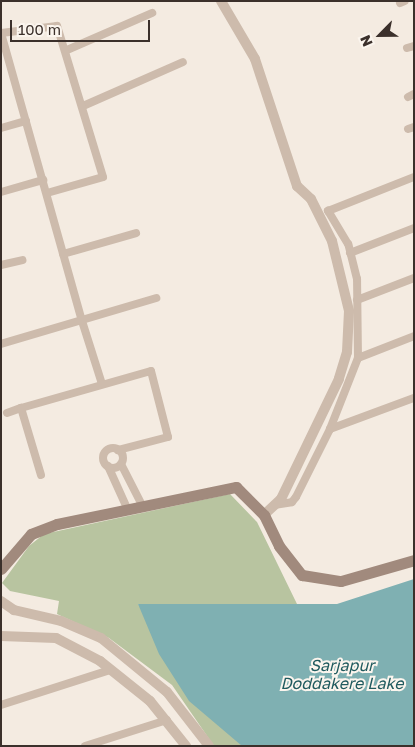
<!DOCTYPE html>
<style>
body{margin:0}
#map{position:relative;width:415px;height:747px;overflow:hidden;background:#f4ebe1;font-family:"Golos Text",sans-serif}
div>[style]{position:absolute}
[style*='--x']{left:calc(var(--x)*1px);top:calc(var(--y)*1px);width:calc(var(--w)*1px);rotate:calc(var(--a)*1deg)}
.green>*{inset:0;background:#b8c4a0}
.water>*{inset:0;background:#7fb0b2}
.minor>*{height:8px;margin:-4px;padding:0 4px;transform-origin:4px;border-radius:4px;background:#cdbbac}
.minor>.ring{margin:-4px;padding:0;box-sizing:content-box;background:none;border:8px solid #cdbbac;border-radius:50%}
.tertiary>*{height:10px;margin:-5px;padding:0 5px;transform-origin:5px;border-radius:5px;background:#cdbbac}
.secondary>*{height:11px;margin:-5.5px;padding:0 5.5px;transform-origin:5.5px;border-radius:5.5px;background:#a18a7d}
span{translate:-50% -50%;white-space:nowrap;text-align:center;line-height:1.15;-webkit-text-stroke:4px #fbf5ee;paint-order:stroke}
.water-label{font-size:16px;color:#1f5a5e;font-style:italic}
.frame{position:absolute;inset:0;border:2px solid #3b302b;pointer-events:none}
.north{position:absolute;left:355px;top:10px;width:50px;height:50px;-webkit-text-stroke:4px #fbf5ee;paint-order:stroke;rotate:247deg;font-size:14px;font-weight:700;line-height:20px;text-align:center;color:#3b302b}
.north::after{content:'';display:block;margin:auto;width:18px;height:22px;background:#3b302b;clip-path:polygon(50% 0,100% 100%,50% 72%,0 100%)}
.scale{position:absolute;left:10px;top:20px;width:140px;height:22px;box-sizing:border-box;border:2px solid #3b302b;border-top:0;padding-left:6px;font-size:15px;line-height:18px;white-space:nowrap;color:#3b302b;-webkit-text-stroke:4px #fbf5ee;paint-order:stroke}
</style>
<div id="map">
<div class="green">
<div style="clip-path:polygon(230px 494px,257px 522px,297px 604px,138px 604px,242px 746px,214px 746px,172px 685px,109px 638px,57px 614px,59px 601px,10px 591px,2px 583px,29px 546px,44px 534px)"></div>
</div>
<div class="water">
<div style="clip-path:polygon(414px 579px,414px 746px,242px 746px,189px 701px,159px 654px,138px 604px,337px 604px)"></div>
</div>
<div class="minor">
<div style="--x:400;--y:3;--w:5;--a:-22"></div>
<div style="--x:407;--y:48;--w:7;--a:-16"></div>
<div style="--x:67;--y:50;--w:93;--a:-23.5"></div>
<div style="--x:408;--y:97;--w:7;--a:-27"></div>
<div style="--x:83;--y:106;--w:109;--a:-23.7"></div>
<div style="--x:1;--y:128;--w:26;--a:-16"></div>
<div style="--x:408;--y:129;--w:6;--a:-18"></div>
<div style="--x:1;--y:192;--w:44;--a:-15.9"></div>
<div style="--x:47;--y:193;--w:58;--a:-15.9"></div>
<div style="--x:103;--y:177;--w:158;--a:-106.9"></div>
<div style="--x:57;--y:26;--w:56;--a:172.9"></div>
<div style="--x:1;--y:33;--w:299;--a:74.3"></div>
<div style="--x:82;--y:321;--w:66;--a:72.4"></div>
<div style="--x:350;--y:253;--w:69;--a:-21.3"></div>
<div style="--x:63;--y:254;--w:76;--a:-16"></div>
<div style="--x:1;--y:265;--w:22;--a:-13"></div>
<div style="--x:357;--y:300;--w:61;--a:-21.1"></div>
<div style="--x:1;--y:344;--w:162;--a:-16.5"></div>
<div style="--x:358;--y:358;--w:79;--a:-90.7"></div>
<div style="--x:357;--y:279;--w:36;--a:-104"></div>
<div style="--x:348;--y:244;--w:39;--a:-121"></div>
<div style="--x:328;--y:211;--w:92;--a:-21.6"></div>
<div style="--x:7;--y:413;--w:15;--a:-20"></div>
<div style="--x:330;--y:429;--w:90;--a:-20.3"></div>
<div class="ring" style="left:103px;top:448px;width:12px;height:12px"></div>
<div style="--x:121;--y:464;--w:46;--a:62.9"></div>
<div style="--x:108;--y:466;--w:46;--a:65.7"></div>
<div style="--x:41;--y:475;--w:70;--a:-106.6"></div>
<div style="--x:21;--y:408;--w:135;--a:-15.9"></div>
<div style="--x:151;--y:371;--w:68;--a:75.6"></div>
<div style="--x:168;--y:437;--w:52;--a:165.4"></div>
<div style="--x:274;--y:505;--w:18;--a:-9"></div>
<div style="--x:292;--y:502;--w:6;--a:-51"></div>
<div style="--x:296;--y:497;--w:76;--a:-63.4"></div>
<div style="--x:330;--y:429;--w:76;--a:-68.5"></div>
<div style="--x:358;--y:358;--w:60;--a:-21.4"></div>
<div style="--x:1;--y:705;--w:114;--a:-17.8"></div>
<div style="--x:85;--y:746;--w:86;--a:-17.6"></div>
</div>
<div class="tertiary">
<div style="--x:221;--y:1;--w:67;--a:59.6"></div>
<div style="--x:255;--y:59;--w:134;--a:71.7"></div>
<div style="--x:297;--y:186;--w:19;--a:43"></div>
<div style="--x:311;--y:199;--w:47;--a:63.4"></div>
<div style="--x:332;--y:241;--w:72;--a:76.3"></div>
<div style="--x:349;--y:311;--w:41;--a:92.8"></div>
<div style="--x:347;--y:352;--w:28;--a:107"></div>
<div style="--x:339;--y:379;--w:133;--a:115.8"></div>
<div style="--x:281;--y:499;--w:23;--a:137"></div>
<div style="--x:1;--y:601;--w:16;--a:35"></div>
<div style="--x:14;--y:610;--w:48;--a:13.2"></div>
<div style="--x:61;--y:621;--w:43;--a:23"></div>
<div style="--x:101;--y:638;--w:85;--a:39.3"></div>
<div style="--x:167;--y:692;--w:68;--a:52.1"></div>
<div style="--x:1;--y:636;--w:55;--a:2.1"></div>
<div style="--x:56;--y:638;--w:50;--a:27.6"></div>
<div style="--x:100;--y:661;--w:64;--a:38.7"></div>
<div style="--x:150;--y:701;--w:58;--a:51.3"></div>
</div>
<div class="secondary">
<div style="--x:1;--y:569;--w:46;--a:-49.4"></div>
<div style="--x:31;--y:534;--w:28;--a:-21"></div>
<div style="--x:57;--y:524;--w:183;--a:-11.7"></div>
<div style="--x:236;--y:487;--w:40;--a:45"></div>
<div style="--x:264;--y:515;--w:34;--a:64"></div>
<div style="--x:279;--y:546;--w:37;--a:52"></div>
<div style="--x:302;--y:575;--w:39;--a:9"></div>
<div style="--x:341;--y:581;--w:76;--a:-16"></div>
</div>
<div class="water-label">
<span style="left:342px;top:674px">Sarjapur<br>Doddakere Lake</span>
</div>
<div class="frame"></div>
<div class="north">N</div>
<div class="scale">100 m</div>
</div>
